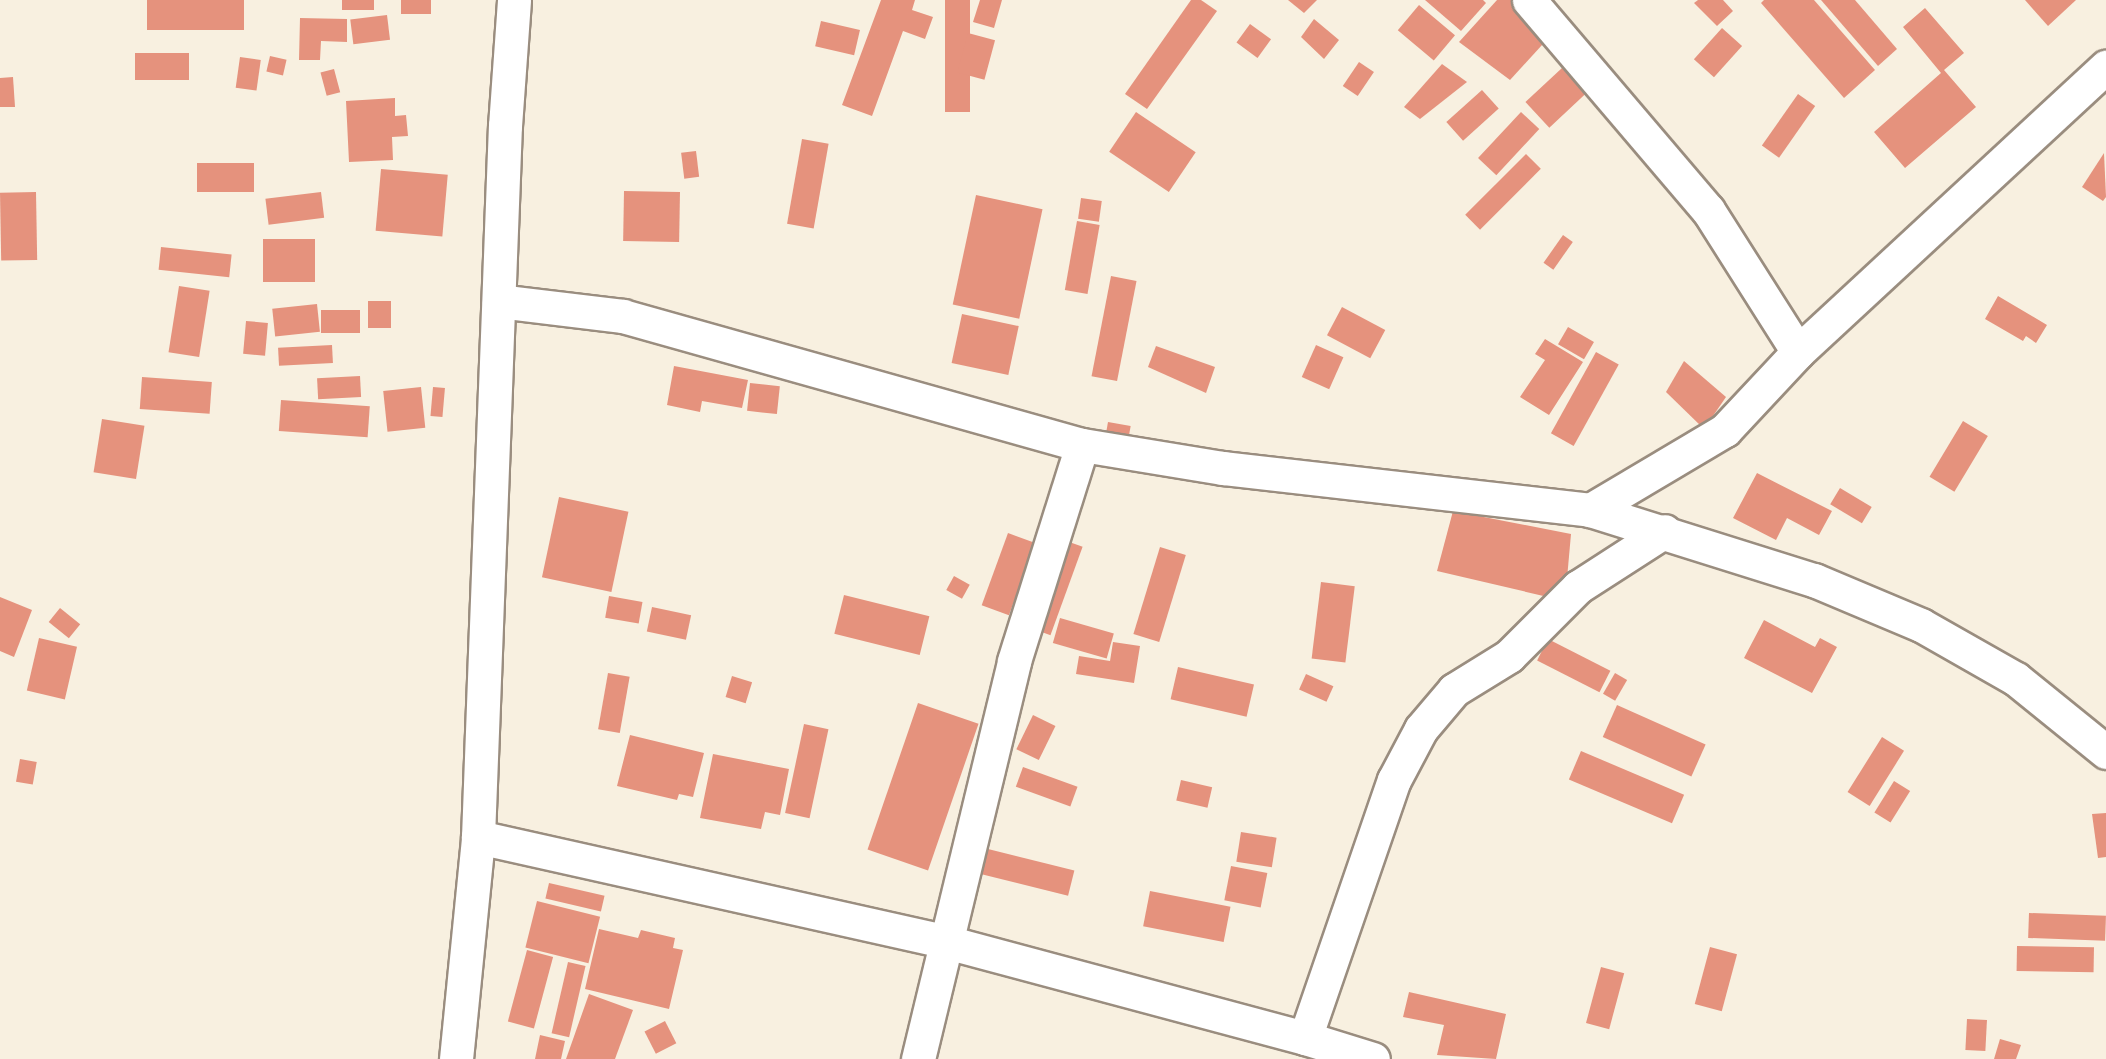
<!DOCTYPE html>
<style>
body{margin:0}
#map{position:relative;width:2106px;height:1059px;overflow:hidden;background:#f8f0e0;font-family:Pangolin,sans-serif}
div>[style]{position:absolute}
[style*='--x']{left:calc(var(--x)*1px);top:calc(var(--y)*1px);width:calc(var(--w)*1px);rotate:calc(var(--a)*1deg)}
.building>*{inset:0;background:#e5927d;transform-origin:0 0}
.roads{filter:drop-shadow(2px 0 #9a8d7f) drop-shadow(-2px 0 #9a8d7f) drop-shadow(0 2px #9a8d7f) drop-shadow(0 -2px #9a8d7f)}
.street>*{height:33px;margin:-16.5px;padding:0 16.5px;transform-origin:16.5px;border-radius:16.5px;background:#fff}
span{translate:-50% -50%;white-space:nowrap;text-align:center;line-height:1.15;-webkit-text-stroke:6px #fff;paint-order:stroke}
</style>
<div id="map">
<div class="building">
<div style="left:147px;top:0;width:97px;height:30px"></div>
<div style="left:342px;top:0;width:32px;height:10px"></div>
<div style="left:401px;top:0;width:30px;height:14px"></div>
<div style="clip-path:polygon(881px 0,915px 0,912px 10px,933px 17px,925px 39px,903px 31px,872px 116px,842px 105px)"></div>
<div style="left:945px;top:0;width:25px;height:112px"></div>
<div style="clip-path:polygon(980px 0,1002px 0,994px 28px,973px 22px)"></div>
<div style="clip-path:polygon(1191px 0,1201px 0,1217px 11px,1147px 109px,1125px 94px)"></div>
<div style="clip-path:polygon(1288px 0,1317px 0,1304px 13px)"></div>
<div style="clip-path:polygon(1425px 0,1483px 0,1486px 3px,1461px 31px)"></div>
<div style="clip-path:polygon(1497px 0,1521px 0,1553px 33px,1510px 80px,1459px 42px)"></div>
<div style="clip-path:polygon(1698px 0,1723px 0,1733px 11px,1717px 26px,1694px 3px)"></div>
<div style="clip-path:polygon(1764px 0,1814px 0,1875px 70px,1844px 98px,1761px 3px)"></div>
<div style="clip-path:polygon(1821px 0,1855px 0,1897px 49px,1878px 66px)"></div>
<div style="clip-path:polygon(2025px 0,2076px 0,2048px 26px)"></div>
<div style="left:1419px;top:5px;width:47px;height:33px;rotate:40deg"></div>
<div style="clip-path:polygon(1925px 8px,1964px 53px,1944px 70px,1976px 107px,1905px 168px,1874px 132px,1941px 73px,1903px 27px)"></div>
<div style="left:387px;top:15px;width:25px;height:37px;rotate:83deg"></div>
<div style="clip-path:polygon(300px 18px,347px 19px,347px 42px,321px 41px,320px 60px,299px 60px)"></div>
<div style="clip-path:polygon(1314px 19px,1339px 40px,1324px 59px,1301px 37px)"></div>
<div style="left:821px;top:21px;width:40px;height:26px;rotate:13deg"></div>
<div style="left:1250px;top:24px;width:26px;height:23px;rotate:36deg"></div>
<div style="left:1722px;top:28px;width:27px;height:42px;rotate:42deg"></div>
<div style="left:968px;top:33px;width:28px;height:41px;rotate:15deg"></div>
<div style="left:135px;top:53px;width:54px;height:27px"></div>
<div style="left:270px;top:56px;width:17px;height:16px;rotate:13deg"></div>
<div style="left:240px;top:57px;width:21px;height:31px;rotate:8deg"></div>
<div style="left:1359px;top:62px;width:18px;height:29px;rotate:34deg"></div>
<div style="clip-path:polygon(1442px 64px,1467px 82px,1420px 119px,1404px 107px)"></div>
<div style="left:1562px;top:68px;width:35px;height:50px;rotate:47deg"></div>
<div style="left:334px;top:69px;width:24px;height:14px;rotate:75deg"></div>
<div style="clip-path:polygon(13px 77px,15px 107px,0 107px,0 78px)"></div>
<div style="left:1482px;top:90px;width:25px;height:48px;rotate:48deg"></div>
<div style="left:1798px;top:94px;width:21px;height:63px;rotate:35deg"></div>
<div style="clip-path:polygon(395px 98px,395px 116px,406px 115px,408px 136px,392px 137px,393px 160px,349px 162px,346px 101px)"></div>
<div style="left:1136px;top:112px;width:72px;height:48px;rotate:34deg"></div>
<div style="left:1521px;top:112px;width:25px;height:63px;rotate:43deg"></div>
<div style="left:802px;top:139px;width:27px;height:86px;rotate:10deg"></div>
<div style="left:696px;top:151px;width:26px;height:15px;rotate:83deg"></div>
<div style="clip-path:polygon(2104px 153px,2106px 197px,2103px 201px,2082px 187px)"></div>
<div style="left:1526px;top:154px;width:21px;height:86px;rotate:45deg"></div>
<div style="left:197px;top:163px;width:57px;height:29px"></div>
<div style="left:381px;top:169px;width:67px;height:62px;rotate:5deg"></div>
<div style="left:624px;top:191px;width:56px;height:50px;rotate:1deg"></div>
<div style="left:36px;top:192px;width:68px;height:36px;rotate:89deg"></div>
<div style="left:321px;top:192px;width:26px;height:56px;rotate:83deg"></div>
<div style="left:976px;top:195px;width:68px;height:112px;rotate:12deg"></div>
<div style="left:1081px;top:198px;width:21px;height:21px;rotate:8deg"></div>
<div style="left:1077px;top:221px;width:23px;height:70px;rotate:10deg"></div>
<div style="left:1563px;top:235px;width:12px;height:34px;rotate:35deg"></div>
<div style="left:263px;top:239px;width:52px;height:43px"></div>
<div style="left:161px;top:247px;width:71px;height:23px;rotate:6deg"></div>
<div style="left:1111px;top:276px;width:26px;height:102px;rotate:11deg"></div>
<div style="left:179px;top:286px;width:31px;height:67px;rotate:9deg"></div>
<div style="clip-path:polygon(1998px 296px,2047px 325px,2036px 343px,2026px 336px,2023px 341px,1985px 319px)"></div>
<div style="left:368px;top:301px;width:23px;height:27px"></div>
<div style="left:317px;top:304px;width:28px;height:45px;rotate:84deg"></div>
<div style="left:1342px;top:307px;width:49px;height:32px;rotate:28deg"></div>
<div style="left:321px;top:310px;width:39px;height:23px"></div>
<div style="left:962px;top:314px;width:58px;height:50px;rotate:12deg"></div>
<div style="left:246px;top:321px;width:22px;height:33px;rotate:5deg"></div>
<div style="left:1568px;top:327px;width:30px;height:20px;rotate:30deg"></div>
<div style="clip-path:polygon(1545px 339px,1583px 362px,1549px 415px,1520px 397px,1545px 360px,1535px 354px)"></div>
<div style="left:332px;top:345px;width:18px;height:54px;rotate:87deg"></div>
<div style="left:1316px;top:345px;width:30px;height:35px;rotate:24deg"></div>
<div style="clip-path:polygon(1156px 346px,1215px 367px,1206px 393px,1148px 367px)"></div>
<div style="left:1596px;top:352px;width:26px;height:93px;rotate:29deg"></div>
<div style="clip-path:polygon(1684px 361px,1726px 397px,1704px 429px,1666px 392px)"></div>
<div style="clip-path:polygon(674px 366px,748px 380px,742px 408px,702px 401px,700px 412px,667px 405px)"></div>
<div style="left:360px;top:376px;width:21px;height:43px;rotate:87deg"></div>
<div style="left:142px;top:377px;width:70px;height:32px;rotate:4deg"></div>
<div style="left:750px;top:383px;width:30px;height:28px;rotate:6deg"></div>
<div style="left:421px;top:387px;width:41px;height:38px;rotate:84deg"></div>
<div style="left:433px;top:387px;width:12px;height:29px;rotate:5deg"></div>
<div style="left:281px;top:400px;width:89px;height:31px;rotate:4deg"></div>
<div style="left:102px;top:419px;width:43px;height:54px;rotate:9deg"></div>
<div style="left:1963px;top:421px;width:29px;height:65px;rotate:31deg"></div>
<div style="left:1108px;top:422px;width:23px;height:14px;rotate:10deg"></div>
<div style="clip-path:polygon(1757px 473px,1832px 511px,1819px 535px,1787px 518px,1776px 540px,1733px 518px)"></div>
<div style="left:1840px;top:488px;width:37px;height:19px;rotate:31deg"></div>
<div style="left:559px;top:497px;width:71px;height:82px;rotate:12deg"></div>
<div style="clip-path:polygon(1453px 511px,1571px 534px,1565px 601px,1437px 571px)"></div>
<div style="left:1008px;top:533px;width:29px;height:77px;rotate:20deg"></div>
<div style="left:1061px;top:539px;width:23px;height:94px;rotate:20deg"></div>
<div style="left:1160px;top:547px;width:27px;height:91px;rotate:17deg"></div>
<div style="left:954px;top:576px;width:18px;height:16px;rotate:29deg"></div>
<div style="left:1321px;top:582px;width:34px;height:77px;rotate:7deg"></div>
<div style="left:844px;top:595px;width:88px;height:40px;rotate:14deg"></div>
<div style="left:609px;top:596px;width:34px;height:22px;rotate:10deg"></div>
<div style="clip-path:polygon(0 597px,32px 610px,14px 657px,0 651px)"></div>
<div style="left:652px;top:607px;width:40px;height:25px;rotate:12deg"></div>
<div style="left:60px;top:608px;width:26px;height:18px;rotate:39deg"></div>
<div style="left:1060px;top:618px;width:56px;height:26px;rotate:16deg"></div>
<div style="clip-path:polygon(1764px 620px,1815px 647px,1820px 638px,1837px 647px,1812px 693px,1744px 658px)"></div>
<div style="left:39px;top:638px;width:39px;height:54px;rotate:13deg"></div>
<div style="left:1548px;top:639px;width:70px;height:24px;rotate:27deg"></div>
<div style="clip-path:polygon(1113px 642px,1140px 646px,1134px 683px,1076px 674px,1079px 656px,1110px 661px)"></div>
<div style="left:1178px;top:667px;width:78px;height:33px;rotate:13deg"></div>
<div style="left:608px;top:673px;width:22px;height:57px;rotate:10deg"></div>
<div style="left:1615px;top:673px;width:14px;height:24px;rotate:30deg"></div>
<div style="left:1306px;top:674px;width:30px;height:17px;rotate:24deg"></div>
<div style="left:732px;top:676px;width:21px;height:22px;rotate:17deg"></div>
<div style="left:918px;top:703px;width:64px;height:155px;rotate:19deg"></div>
<div style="left:1617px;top:705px;width:97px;height:35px;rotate:24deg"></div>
<div style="left:1033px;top:715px;width:25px;height:38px;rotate:26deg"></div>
<div style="left:804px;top:724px;width:25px;height:91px;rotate:12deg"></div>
<div style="clip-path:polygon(630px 735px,704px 753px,693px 797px,679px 794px,677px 800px,617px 786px)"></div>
<div style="left:1882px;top:737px;width:26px;height:65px;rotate:32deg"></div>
<div style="left:1581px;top:751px;width:112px;height:31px;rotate:23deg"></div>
<div style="clip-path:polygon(713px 754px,789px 769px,780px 815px,765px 812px,761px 829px,700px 818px)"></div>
<div style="left:20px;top:759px;width:17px;height:23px;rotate:10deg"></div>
<div style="left:1023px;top:767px;width:58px;height:21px;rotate:20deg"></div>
<div style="left:1181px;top:780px;width:32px;height:21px;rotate:13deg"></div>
<div style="left:1894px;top:781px;width:19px;height:37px;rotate:32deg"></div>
<div style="clip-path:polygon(2106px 813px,2106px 857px,2098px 858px,2092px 814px)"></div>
<div style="left:1241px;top:832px;width:36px;height:30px;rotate:9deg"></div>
<div style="left:988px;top:849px;width:89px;height:26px;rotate:14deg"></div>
<div style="left:1231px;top:866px;width:37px;height:35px;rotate:11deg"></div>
<div style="left:549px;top:883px;width:57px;height:16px;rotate:13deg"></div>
<div style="left:1150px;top:891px;width:82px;height:36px;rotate:11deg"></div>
<div style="left:537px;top:901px;width:65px;height:48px;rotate:14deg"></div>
<div style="left:2029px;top:913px;width:77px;height:25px;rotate:2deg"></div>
<div style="clip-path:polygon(599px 929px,638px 938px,641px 930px,675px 938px,673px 948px,683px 950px,669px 1009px,585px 989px)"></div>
<div style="left:2017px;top:946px;width:77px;height:25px;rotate:1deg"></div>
<div style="left:1710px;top:947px;width:28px;height:59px;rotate:15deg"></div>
<div style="left:527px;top:950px;width:27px;height:74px;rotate:15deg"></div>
<div style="left:568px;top:962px;width:18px;height:73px;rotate:13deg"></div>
<div style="left:1601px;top:967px;width:24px;height:58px;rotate:15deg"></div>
<div style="clip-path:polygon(1409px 992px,1506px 1014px,1496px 1059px,1437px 1055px,1444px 1025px,1403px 1017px)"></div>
<div style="clip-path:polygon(589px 994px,633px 1010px,615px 1059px,566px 1059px)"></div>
<div style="left:1967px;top:1019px;width:20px;height:31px;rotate:3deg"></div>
<div style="left:665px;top:1021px;width:25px;height:23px;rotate:63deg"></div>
<div style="clip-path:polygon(540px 1035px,565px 1041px,561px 1059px,535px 1059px)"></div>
<div style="clip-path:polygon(2000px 1039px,2021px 1045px,2016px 1059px,1994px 1059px)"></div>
</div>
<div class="roads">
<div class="street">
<div style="--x:1529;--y:0;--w:276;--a:49.6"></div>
<div style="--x:1708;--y:210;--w:168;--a:57.6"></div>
<div style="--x:1798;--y:352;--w:107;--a:133.1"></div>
<div style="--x:1725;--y:430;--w:157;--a:149.3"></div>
<div style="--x:499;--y:301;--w:125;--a:6.9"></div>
<div style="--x:623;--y:316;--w:477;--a:15.7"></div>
<div style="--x:1082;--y:445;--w:143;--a:9.3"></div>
<div style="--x:1223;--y:468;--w:369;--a:6.5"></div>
<div style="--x:1590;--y:510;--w:235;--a:17.4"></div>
<div style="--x:1814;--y:580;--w:116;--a:22.8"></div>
<div style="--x:1921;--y:625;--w:109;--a:29.6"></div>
<div style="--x:2016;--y:679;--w:116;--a:39"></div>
<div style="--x:1798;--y:352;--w:420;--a:-42.8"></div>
<div style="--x:478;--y:837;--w:476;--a:12.6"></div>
<div style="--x:943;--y:941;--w:375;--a:15"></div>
<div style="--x:1305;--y:1038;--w:273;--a:-71"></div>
<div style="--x:1394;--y:780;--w:58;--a:-62.1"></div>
<div style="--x:1421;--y:729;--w:51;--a:-49.8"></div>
<div style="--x:1454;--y:690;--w:65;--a:-31.7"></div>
<div style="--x:1509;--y:656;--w:98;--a:-45"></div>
<div style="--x:1578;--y:587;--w:103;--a:-32.8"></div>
<div style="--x:1305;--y:1038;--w:71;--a:17.2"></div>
<div style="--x:456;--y:1059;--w:223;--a:-84.3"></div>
<div style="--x:478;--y:837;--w:712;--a:-87.83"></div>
<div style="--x:505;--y:126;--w:126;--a:-85.9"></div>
<div style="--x:918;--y:1059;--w:409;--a:-76.4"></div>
<div style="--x:1014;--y:661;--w:226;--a:-72.5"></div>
</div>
</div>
</div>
